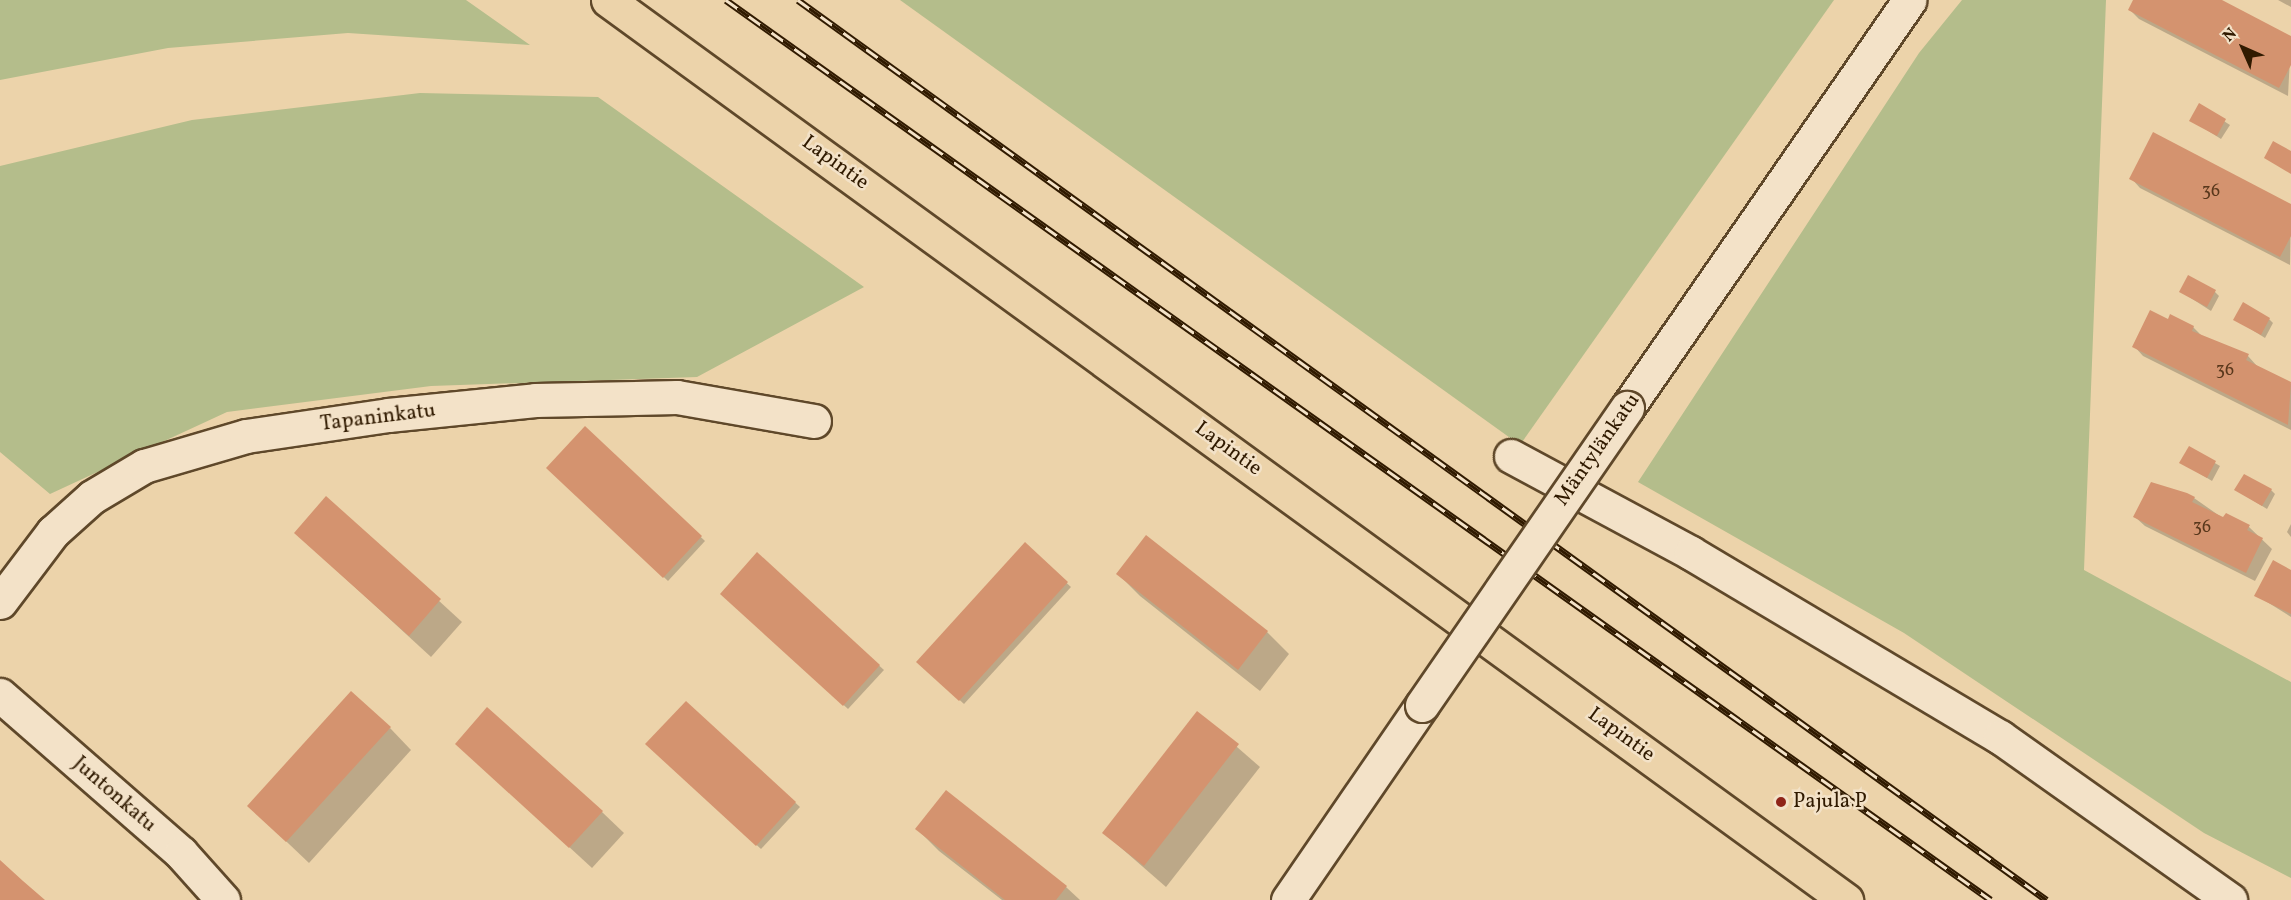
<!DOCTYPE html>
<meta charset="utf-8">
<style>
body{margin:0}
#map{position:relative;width:2291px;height:900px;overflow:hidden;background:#ecd3aa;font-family:Vollkorn,serif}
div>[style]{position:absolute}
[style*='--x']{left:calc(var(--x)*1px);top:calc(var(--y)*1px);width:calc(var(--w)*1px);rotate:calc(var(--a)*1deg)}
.green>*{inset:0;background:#b4bd8b}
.shadow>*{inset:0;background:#0003}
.building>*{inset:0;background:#d4936f}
.roads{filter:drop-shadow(2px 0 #5f482a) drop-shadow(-2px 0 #5f482a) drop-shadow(0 2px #5f482a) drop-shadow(0 -2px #5f482a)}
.minor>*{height:33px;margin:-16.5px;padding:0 16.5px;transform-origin:16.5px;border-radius:16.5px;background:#f3e2c8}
.major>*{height:33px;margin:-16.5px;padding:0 16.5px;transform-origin:16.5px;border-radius:16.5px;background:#ecd3aa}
.rail>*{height:7px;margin-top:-3.5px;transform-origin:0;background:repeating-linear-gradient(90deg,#f3e2c8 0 14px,#301a00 0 28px);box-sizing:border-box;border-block:2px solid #301a00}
.bridges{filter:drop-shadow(2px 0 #5f482a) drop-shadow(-2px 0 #5f482a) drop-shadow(0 2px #5f482a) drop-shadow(0 -2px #5f482a)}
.minor-bridge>*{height:33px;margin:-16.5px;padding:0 16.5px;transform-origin:16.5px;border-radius:16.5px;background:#f3e2c8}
.dots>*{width:16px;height:16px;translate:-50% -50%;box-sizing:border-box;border:3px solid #f3e2c8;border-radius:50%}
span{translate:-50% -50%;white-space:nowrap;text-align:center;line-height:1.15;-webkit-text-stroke:5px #f3e2c8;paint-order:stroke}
.number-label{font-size:18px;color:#59381c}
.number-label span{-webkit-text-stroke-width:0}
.street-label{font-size:21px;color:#301a00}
.poi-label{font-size:21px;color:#301a00}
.left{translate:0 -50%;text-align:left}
.north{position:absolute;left:2213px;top:18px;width:60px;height:60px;-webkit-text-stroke:4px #f3e2c8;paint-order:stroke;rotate:315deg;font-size:16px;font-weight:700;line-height:24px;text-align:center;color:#301a00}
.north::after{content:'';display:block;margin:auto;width:21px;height:27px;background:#301a00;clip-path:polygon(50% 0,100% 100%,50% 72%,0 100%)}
</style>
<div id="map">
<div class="green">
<div style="clip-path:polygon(0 0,466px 0,530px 45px,348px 33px,168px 48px,0 80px)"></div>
<div style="clip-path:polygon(900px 0,1834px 0,1520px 445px)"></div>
<div style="clip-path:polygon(1962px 0,2106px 0,2084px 570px,2291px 682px,2291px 878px,2204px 833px,1904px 633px,1638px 482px,1919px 53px)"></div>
<div style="clip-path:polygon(420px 93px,598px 97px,864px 287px,697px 377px,431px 386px,227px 412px,50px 494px,0 452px,0 166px,192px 120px)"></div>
</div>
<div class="shadow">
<div style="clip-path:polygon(2135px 0,2219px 0,2291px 38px,2288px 96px,2139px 19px,2130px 10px)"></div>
<div style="clip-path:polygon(2278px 0,2291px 0,2291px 7px)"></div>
<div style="clip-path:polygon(2199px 105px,2230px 125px,2221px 139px,2191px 120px)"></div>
<div style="clip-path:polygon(2131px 178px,2291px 206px,2290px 265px,2140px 188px)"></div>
<div style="clip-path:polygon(2180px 291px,2215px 292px,2219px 296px,2211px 311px)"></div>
<div style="clip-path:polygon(2235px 319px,2269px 319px,2273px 323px,2265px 338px)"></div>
<div style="clip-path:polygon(2169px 321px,2193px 327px,2203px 337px,2248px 356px,2257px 366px,2291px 384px,2291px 430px,2143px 356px,2134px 346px)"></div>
<div style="clip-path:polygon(585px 428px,705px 541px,668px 581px,548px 468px)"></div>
<div style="clip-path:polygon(2189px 448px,2220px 466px,2212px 481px,2181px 462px)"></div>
<div style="clip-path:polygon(2236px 490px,2271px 490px,2275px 494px,2267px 509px)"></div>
<div style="clip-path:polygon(327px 498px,462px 622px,431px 657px,296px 533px)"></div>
<div style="clip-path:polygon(2194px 498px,2224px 519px,2249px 527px,2272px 549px,2255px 581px,2145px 526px,2135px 517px)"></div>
<div style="clip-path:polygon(2291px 524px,2291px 537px,2287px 532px)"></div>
<div style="clip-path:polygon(1025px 545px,1071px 587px,964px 704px,918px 662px)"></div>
<div style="clip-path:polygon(757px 554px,884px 670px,848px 709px,722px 593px)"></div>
<div style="clip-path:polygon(2291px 570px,2291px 617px,2256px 595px)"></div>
<div style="clip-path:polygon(1118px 574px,1267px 632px,1289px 654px,1260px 691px,1140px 596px)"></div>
<div style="clip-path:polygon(686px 703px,800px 807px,761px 849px,647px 744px)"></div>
<div style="clip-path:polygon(1198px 713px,1260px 767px,1166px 887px,1104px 833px)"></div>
<div style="clip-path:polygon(390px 728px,411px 750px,309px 863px,249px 806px)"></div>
<div style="clip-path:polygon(457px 744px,602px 812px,624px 833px,592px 868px)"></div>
<div style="clip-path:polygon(946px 792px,1066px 887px,1080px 900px,1002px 900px,939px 851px,917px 829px)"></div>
</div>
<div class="building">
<div style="clip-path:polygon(2133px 0,2222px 0,2291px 36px,2291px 65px,2279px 88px,2128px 10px)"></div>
<div style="clip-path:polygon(2199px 103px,2226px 119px,2217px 136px,2189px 121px)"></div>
<div style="clip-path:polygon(2153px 132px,2291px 204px,2291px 236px,2280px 257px,2129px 179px)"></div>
<div style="clip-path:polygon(2273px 141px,2291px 151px,2291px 174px,2264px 158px)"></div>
<div style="clip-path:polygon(2188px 275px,2216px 290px,2207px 307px,2179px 292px)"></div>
<div style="clip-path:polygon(2243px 302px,2270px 318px,2261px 335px,2233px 320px)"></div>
<div style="clip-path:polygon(2150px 310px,2168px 319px,2170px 314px,2194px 326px,2192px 331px,2249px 354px,2246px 360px,2291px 382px,2288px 425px,2132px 347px)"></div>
<div style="clip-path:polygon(585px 426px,702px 536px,663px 578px,546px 468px)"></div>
<div style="clip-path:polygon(2189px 446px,2216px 461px,2207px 478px,2179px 463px)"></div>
<div style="clip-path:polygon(2244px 474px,2272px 489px,2262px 506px,2234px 490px)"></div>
<div style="clip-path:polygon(2151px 482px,2187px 493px,2195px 497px,2192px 502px,2223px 517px,2226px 513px,2250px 525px,2247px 530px,2263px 538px,2246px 573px,2133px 517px)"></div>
<div style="clip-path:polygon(326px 496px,441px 599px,409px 636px,294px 533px)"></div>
<div style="clip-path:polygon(1146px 535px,1268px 631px,1238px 670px,1116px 574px)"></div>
<div style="clip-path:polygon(1025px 542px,1068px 582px,959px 701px,916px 662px)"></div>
<div style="clip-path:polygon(757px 552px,880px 665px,843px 706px,720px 594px)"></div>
<div style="clip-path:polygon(2273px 560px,2291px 570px,2291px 614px,2254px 596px)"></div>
<div style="clip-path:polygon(351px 691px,391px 727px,286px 842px,247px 806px)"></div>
<div style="clip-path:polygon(686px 701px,796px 802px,756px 846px,645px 744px)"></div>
<div style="clip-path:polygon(487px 707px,603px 811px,569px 848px,455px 744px)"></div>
<div style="clip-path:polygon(1197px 711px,1239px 744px,1144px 866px,1102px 833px)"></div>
<div style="clip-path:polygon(946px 790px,1067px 886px,1056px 900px,1005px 900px,915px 829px)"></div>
<div style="clip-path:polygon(0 860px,23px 881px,45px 900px,0 900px)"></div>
</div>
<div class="roads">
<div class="minor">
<div style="--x:1627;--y:408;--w:496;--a:-55.3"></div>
<div style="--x:1511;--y:456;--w:204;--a:28.3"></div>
<div style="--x:1691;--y:553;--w:360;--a:30.8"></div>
<div style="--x:2000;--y:737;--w:282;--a:35.3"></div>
<div style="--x:0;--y:602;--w:88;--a:-52.9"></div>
<div style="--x:53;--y:532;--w:52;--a:-41.9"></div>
<div style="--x:92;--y:497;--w:61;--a:-30.8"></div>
<div style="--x:144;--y:466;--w:106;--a:-16.4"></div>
<div style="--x:246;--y:436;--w:144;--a:-8.4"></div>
<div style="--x:388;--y:415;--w:148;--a:-5.8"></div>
<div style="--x:535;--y:400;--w:142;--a:-1.2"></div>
<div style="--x:677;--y:397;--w:139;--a:9.9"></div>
<div style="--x:0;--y:695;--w:240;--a:41.1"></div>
<div style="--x:181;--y:853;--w:63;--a:48.2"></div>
<div style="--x:1288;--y:900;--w:237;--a:-55.5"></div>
</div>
<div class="major">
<div style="--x:608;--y:0;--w:1531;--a:36.02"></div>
</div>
</div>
<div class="rail">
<div style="--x:726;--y:0;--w:1552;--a:35.43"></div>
<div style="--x:798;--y:0;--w:1539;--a:35.78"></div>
</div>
<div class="bridges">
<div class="minor-bridge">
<div style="--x:1422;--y:705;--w:361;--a:-55.4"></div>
</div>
</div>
<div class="dots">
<div style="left:1781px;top:802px;background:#8f2418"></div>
</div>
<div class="number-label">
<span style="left:2211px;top:192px">36</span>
<span style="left:2225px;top:371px">36</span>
<span style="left:2202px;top:528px">36</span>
</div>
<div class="street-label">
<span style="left:835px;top:163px;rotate:36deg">Lapintie</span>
<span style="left:378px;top:418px;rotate:-7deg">Tapaninkatu</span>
<span style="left:1228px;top:449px;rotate:36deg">Lapintie</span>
<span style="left:1598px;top:450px;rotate:-55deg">Mäntylänkatu</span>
<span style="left:1621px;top:735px;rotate:36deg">Lapintie</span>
<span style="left:114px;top:795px;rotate:41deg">Juntonkatu</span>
</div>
<div class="poi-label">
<span class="left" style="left:1793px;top:802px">Pajula P</span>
</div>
<div class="north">N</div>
</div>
